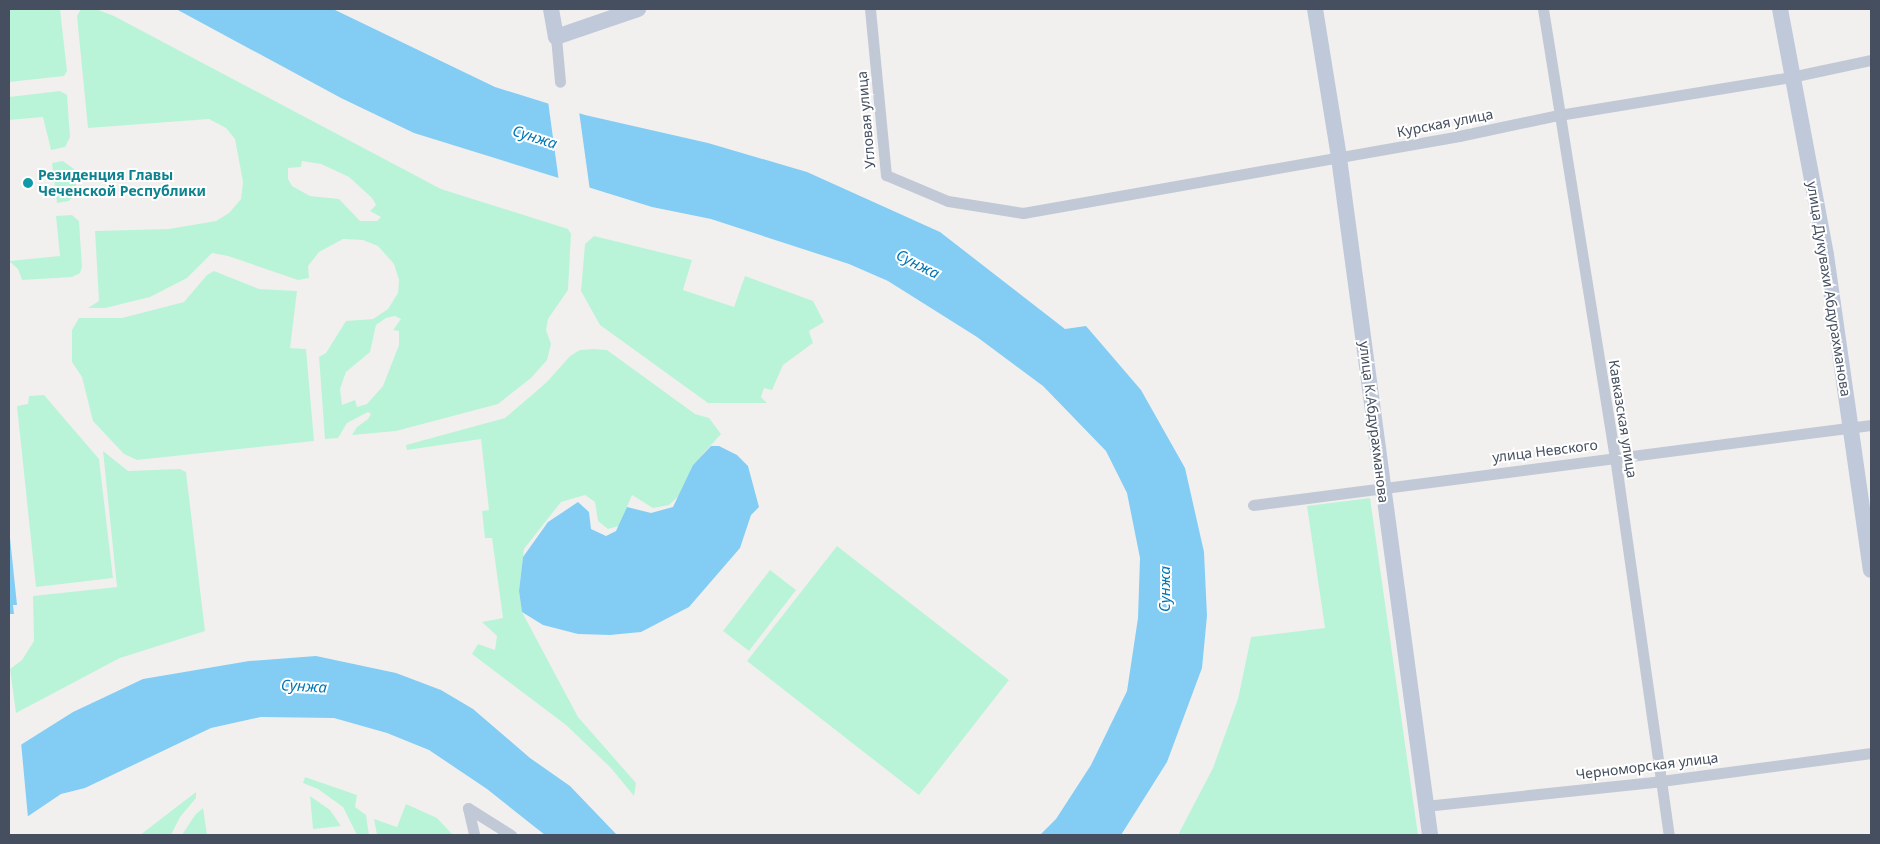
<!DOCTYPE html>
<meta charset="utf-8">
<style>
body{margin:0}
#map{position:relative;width:1880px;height:844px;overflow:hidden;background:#f2f0ef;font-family:"Noto Sans",sans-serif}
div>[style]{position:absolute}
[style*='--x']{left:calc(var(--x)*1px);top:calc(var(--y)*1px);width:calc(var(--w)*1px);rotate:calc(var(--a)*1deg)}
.green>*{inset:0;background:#baf4d8}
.water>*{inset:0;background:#83cdf5}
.pier>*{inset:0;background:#f2f0ef}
.street>*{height:11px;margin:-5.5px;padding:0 5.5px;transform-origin:5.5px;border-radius:5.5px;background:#c2c9d6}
.secondary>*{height:16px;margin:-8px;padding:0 8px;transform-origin:8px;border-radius:8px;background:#c0c9da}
.dots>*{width:14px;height:14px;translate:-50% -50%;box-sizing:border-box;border:2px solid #fff;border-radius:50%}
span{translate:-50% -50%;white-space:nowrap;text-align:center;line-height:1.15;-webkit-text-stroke:4px #fff;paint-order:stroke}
.street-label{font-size:14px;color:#454f5f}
.culture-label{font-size:14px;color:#0d838f;font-weight:700}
.left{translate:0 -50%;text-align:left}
.water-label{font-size:15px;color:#0077b7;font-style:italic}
.frame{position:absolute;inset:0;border:10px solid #454f5f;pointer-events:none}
</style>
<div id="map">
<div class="green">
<div style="clip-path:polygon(9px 9px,60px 9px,67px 71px,64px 76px,9px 82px)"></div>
<div style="clip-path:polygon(evenodd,81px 9px,96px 9px,114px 16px,441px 189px,568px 229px,571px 234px,568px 290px,548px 319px,546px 330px,551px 344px,547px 360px,531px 378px,498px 404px,396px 431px,352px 435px,357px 427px,368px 419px,371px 414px,368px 412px,347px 423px,338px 438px,325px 439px,319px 357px,326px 353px,346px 321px,373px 319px,388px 309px,398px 293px,399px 280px,394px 264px,378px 246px,363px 240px,343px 239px,319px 252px,308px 266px,309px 278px,298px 280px,228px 256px,212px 253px,187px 278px,150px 297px,105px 308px,88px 308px,99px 301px,95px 231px,169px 229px,216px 221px,229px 213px,241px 199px,243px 182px,235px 139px,226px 128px,209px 119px,88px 128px,77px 16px,81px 9px,302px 161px,321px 164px,349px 177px,372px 198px,376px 205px,370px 211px,381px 217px,377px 221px,360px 221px,339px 199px,310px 196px,292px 186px,288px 179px,288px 168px,301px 167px,302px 161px,81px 9px,395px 316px,401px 319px,393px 330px,399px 331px,399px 345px,383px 386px,367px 404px,357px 407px,355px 400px,342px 405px,340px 389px,346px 372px,370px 352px,376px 325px,386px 318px,395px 316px)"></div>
<div style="clip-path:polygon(60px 91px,67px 95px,70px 137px,65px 147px,51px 150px,43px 117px,9px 120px,9px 97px)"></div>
<div style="clip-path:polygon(63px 161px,74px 169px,77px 192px,69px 201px,57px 203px,52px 163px)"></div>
<div style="clip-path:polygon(72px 215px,79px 221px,82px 267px,80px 273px,72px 277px,22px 280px,18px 269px,9px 261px,60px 256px,56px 216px)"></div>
<div style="clip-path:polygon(594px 236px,692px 260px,683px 290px,734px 307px,745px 276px,813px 301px,824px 322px,809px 331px,813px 343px,783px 365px,772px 390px,764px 388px,761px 397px,767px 403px,708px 403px,600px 325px,581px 291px,585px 244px)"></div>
<div style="clip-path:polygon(214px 271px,259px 289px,297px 291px,290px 348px,306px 349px,314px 441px,137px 460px,124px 454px,93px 421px,82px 377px,72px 362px,72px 330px,79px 318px,122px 318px,184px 302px,207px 275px)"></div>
<div style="clip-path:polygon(593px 349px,607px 350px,695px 414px,709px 418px,721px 434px,693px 465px,681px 494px,669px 505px,653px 508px,632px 495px,619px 526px,608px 529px,598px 521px,595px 502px,585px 495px,561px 502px,524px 549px,519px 591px,522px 612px,578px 717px,636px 783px,634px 796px,610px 767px,566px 725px,472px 654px,478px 644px,495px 650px,497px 636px,482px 622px,503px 618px,492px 538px,485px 538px,482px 511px,489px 510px,481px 439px,407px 450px,406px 445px,505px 418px,547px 382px,570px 356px,580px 350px)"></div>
<div style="clip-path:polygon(44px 395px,99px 459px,113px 578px,36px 587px,17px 406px,28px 404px,29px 396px)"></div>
<div style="clip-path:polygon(103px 451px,128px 471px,180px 469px,186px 472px,205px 631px,120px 658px,16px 713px,10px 669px,22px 660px,34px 641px,33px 596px,117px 587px)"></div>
<div style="clip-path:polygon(1370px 498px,1418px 835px,1178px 835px,1213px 768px,1238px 699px,1251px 637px,1325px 628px,1307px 506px)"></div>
<div style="clip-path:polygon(837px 546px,1009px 680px,919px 795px,747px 661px)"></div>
<div style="clip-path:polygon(770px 570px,796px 590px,749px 651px,723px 631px)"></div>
<div style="clip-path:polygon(305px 777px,357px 795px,355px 807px,366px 815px,369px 835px,357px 835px,343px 807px,318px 789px,303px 783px)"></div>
<div style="clip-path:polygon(196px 792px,196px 798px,180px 817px,171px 835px,140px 835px)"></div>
<div style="clip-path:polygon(310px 796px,330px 810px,341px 826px,313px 829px)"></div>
<div style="clip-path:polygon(406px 804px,437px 818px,453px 835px,377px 835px,374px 819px,397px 827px)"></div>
<div style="clip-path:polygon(203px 808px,207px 835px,182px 835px,195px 815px)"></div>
</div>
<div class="water">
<div style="clip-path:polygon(176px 9px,333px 9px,495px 87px,585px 115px,708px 143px,807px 172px,940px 232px,1065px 329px,1086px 326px,1141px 390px,1185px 468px,1204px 552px,1207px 616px,1202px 668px,1167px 762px,1121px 835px,1040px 835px,1056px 819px,1091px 765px,1127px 691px,1138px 618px,1140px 558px,1127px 493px,1106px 451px,1043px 386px,977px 337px,888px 281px,849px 264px,711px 219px,652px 207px,414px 133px,341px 98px)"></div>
<div style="clip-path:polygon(711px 446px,719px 446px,737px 455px,748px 466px,759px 507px,751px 515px,740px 548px,689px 607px,641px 632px,610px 635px,578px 634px,543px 625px,522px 612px,519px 591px,523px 557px,548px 522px,578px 502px,589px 512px,591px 529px,606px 536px,616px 531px,627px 507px,651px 513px,673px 507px,693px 465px)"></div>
<div style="clip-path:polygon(9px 528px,17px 605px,13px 605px,14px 614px,9px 614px)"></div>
<div style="clip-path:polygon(316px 656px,396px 673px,441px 690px,473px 709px,530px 758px,570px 786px,617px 835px,545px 835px,487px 789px,429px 750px,387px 733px,334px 718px,261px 717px,211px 728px,85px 788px,61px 794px,9px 829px,11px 751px,73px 712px,143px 679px,249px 661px)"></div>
</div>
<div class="pier">
<div style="clip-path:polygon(548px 101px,579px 111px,590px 191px,559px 182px)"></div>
<div style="clip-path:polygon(21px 742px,28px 818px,9px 832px,9px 749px)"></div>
</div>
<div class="street">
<div style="--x:870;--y:9;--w:167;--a:84.5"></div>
<div style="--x:886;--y:175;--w:67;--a:22.8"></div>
<div style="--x:948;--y:201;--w:76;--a:9.1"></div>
<div style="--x:1023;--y:213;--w:443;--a:-10"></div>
<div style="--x:1459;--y:136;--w:102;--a:-11.9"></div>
<div style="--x:1559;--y:115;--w:235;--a:-9.3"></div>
<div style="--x:1791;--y:77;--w:82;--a:-12"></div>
<div style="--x:1543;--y:9;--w:454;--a:80.9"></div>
<div style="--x:1615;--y:457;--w:382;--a:81.9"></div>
<div style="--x:556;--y:37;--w:45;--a:84.9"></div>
<div style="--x:1253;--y:505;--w:623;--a:-7.38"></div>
<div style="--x:1425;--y:806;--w:237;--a:-6"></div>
<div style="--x:1661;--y:781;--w:212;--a:-7.6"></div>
<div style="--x:468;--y:808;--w:51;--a:32.1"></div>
<div style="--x:468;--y:808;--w:28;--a:77"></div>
</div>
<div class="secondary">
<div style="--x:551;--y:9;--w:28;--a:80"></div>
<div style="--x:556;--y:37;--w:87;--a:-18.9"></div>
<div style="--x:1315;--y:9;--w:151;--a:80.8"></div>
<div style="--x:1339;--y:158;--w:683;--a:82.34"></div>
<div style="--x:1780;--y:9;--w:250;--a:79.4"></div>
<div style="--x:1826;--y:255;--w:318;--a:81.9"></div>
</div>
<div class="dots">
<div style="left:28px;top:183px;background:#0f9aa8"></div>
</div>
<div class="street-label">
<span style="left:866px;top:120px;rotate:-95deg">Угловая улица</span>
<span style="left:1445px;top:123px;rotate:-11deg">Курская улица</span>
<span style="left:1829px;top:289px;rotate:81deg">улица Дукувахи Абдурахманова</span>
<span style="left:1623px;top:419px;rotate:81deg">Кавказская улица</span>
<span style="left:1374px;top:422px;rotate:83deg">улица К.Абдурахманова</span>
<span style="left:1545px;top:451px;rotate:-7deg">улица Невского</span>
<span style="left:1647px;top:766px;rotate:-7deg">Черноморская улица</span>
</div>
<div class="culture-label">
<span class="left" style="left:38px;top:183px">Резиденция Главы<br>Чеченской Республики</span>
</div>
<div class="water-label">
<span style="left:535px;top:137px;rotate:18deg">Сунжа</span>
<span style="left:918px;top:264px;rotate:27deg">Сунжа</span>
<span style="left:1165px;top:589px;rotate:-90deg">Сунжа</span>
<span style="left:304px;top:686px;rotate:3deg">Сунжа</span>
</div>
<div class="frame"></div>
</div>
